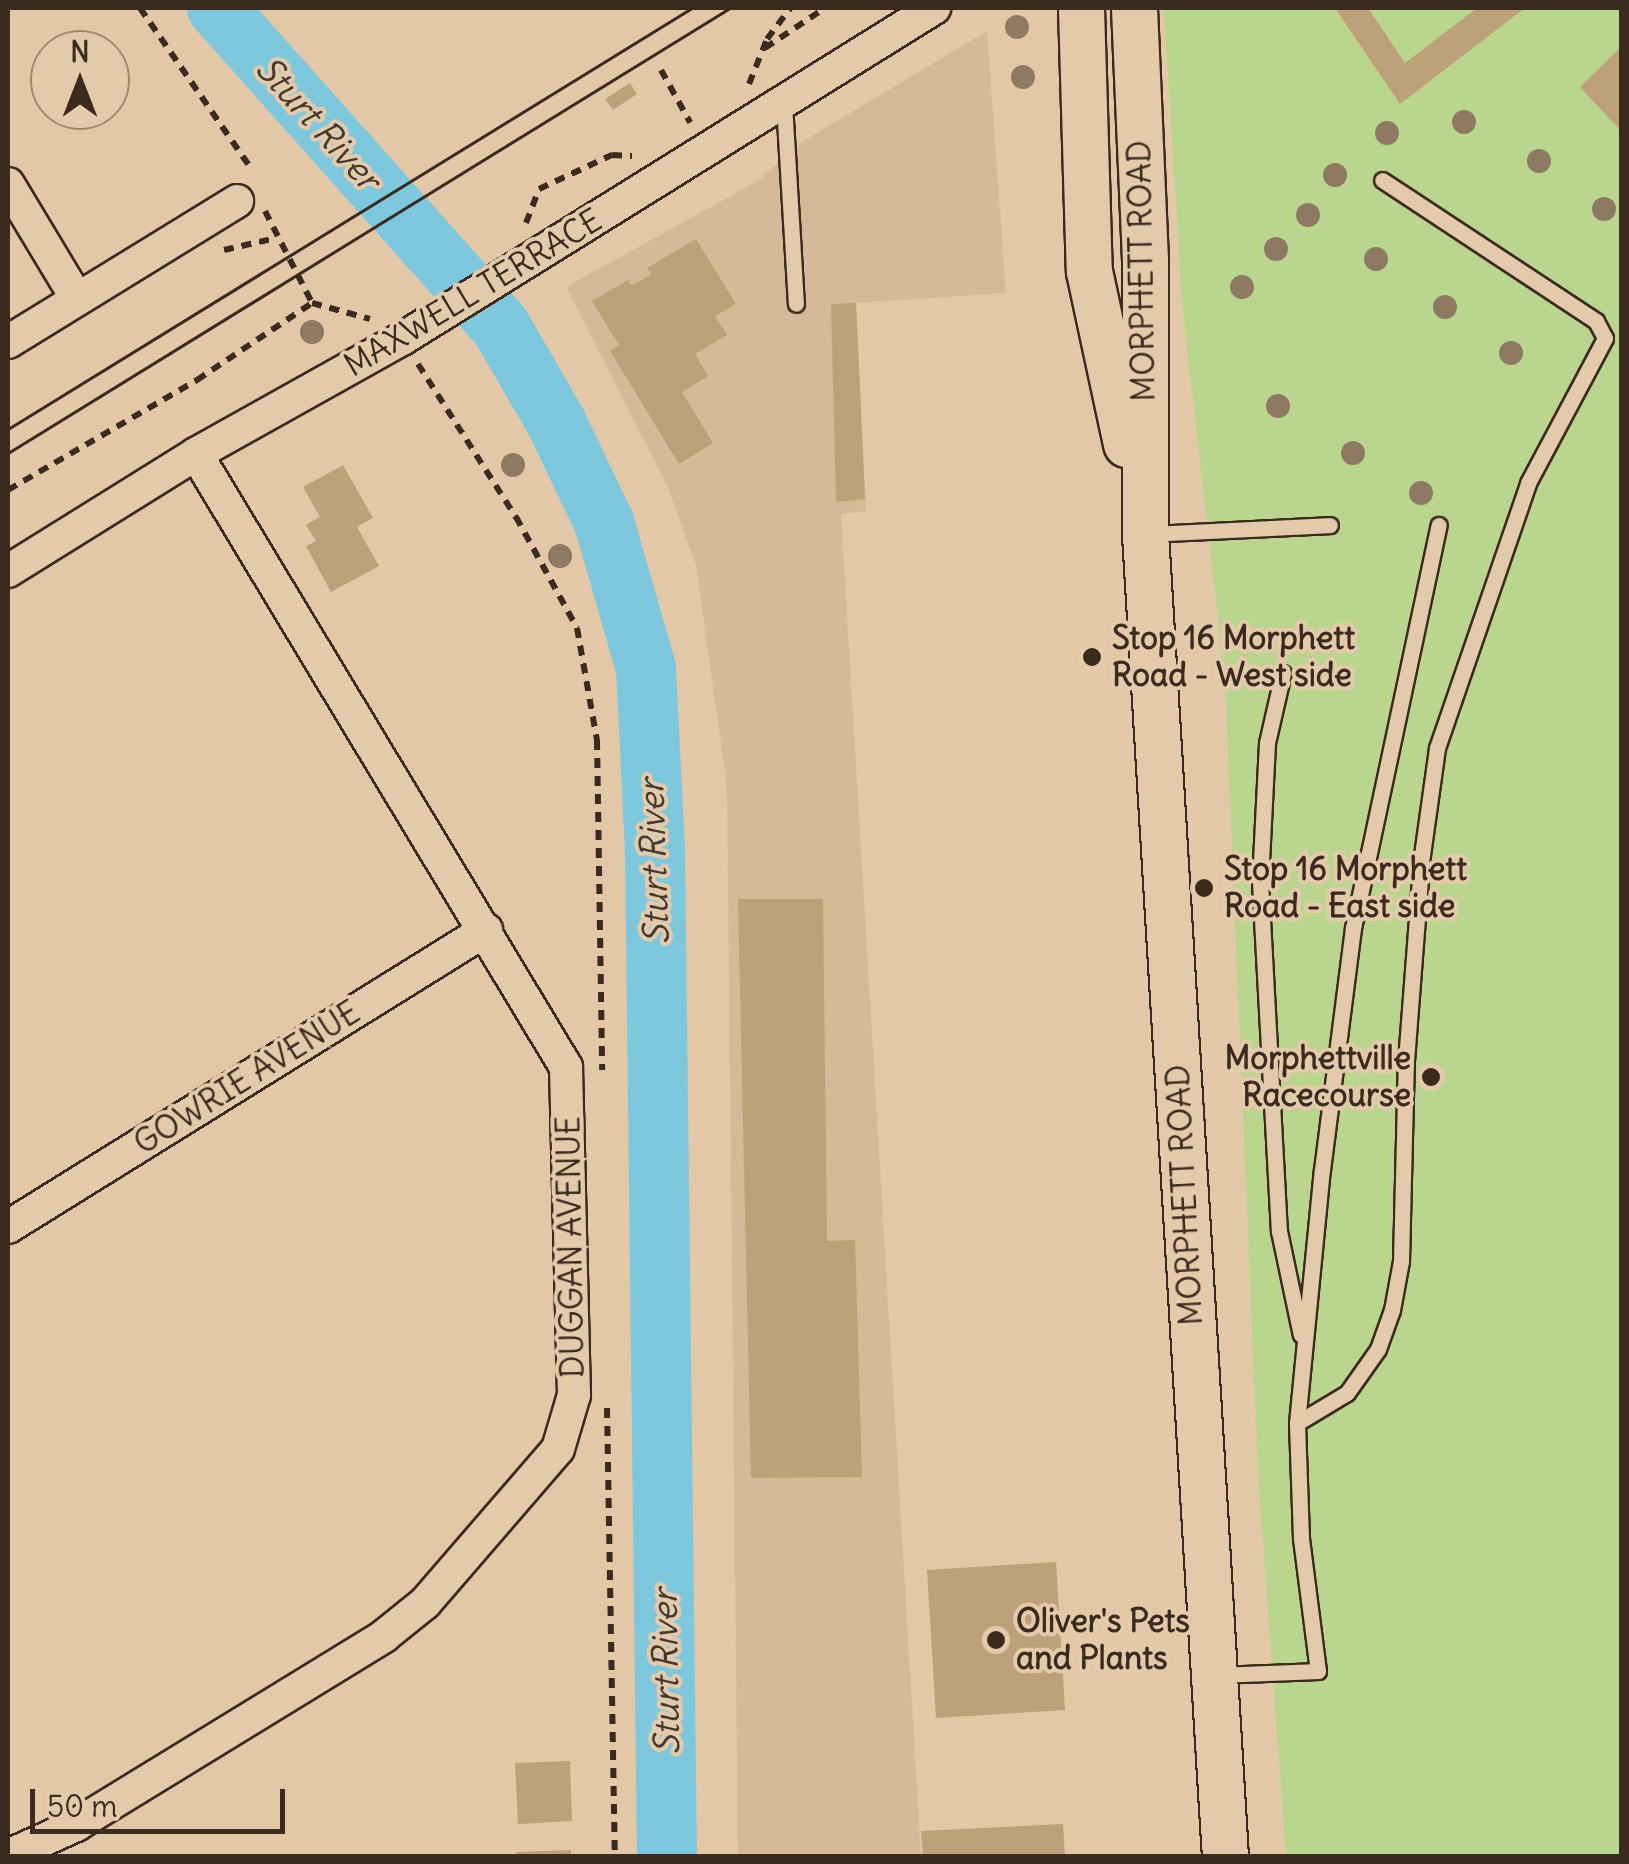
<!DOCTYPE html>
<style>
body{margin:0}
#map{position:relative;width:1629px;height:1864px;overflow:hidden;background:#e3c8a7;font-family:Delius,sans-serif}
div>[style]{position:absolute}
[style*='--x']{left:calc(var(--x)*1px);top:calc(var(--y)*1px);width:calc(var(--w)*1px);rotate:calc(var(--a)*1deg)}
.built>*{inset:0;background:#d5b998}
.green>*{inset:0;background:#bad58d}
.river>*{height:60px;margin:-30px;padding:0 30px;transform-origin:30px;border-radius:30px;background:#7ec8de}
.building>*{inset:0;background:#bda17b}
.path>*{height:6px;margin-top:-3px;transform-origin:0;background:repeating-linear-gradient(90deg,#3b2a1e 0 10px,transparent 0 18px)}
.roads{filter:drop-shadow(2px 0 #3b2a1e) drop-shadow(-2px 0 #3b2a1e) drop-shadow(0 2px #3b2a1e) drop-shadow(0 -2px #3b2a1e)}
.service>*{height:15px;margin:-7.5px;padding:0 7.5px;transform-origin:7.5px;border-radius:7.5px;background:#e3caab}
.minor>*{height:32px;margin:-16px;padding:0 16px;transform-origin:16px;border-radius:16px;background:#e3caab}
.secondary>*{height:45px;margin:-22.5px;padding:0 22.5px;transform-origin:22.5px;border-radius:22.5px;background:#e3caab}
.tram>*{height:2.5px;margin:-1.25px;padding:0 1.25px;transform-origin:1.25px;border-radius:1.25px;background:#3b2a1e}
.trees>*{width:24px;height:24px;margin:-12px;border-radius:50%;background:#8e7a62}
.dots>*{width:28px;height:28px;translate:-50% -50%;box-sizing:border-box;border:5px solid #e3caab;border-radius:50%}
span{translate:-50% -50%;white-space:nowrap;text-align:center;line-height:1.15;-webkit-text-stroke:8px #e3caab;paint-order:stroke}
.street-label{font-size:32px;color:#3b2a1e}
.poi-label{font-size:32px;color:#3b2a1e;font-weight:700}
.left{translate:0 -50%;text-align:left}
.right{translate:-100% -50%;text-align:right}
.water-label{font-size:35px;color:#423a31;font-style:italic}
.frame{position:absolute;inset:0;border:10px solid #3b2a1e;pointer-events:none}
.north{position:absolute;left:30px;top:30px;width:100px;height:100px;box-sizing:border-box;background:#e3caab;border:2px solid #a08a73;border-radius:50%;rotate:0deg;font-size:28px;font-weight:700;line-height:40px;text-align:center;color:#3b2a1e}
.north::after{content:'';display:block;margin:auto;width:35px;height:45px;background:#3b2a1e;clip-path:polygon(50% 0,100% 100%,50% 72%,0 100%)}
.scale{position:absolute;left:30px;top:1789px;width:255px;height:45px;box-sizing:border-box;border:5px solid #3b2a1e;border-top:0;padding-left:12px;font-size:30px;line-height:35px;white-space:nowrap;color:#3b2a1e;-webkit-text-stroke:8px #e3caab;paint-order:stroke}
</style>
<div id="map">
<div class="built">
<div style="clip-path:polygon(987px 31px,1006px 293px,856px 303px,866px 511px,841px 514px,921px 1856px,738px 1856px,727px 787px,696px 565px,667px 485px,566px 287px,756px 182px,805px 140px)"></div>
</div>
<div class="green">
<div style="clip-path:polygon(1164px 8px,1621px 8px,1621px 1856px,1286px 1856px,1258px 1474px,1225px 681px,1182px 304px)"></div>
</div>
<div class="river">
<div style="--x:217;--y:8;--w:427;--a:48.3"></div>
<div style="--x:501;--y:327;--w:110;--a:59.9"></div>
<div style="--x:556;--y:422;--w:111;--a:64.4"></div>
<div style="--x:604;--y:522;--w:152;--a:74"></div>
<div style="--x:646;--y:668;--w:181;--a:87.2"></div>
<div style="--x:655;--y:849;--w:1007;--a:89.32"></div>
</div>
<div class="building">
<div style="clip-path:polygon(1335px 8px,1368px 8px,1405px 63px,1477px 8px,1525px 8px,1400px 104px)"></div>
<div style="clip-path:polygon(1622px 46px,1622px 132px,1580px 87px)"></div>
<div style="clip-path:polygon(630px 83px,637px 94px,613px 110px,605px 99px)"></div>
<div style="clip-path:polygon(696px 239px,736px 304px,715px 316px,727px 335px,695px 354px,708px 376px,682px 392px,713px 443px,679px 464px,610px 351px,619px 345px,592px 301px,628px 280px,632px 285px,642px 280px,651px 274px,647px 268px)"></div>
<div style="clip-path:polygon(856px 303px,865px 499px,836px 502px,831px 304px)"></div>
<div style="clip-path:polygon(343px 465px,373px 518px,357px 527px,379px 566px,331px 592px,306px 546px,316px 541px,306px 525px,320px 517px,303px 487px)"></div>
<div style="clip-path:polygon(738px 899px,823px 899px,827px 1241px,855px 1240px,862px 1477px,751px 1478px)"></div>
<div style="clip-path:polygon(1056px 1562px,1065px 1710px,936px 1718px,927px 1570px)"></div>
<div style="clip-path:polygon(570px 1761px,572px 1821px,518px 1824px,515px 1763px)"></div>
<div style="clip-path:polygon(1063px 1824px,1065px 1856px,923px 1856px,921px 1831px)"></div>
<div style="clip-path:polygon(571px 1850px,571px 1856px,517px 1856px,516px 1852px)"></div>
</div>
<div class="path">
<div style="--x:140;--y:8;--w:198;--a:55.3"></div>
<div style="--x:765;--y:48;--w:72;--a:-33.7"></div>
<div style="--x:661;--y:70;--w:60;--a:60.9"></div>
<div style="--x:749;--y:84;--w:48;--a:-68.2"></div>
<div style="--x:767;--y:39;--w:39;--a:-53"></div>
<div style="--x:265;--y:211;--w:103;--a:62.9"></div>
<div style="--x:526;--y:223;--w:36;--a:-69"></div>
<div style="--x:539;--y:189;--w:81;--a:-25"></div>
<div style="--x:612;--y:155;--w:20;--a:3"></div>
<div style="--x:224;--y:250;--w:53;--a:-13"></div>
<div style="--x:418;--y:364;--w:182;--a:57.4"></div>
<div style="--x:516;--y:517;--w:127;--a:61.2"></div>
<div style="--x:577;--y:628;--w:114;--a:79.9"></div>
<div style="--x:597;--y:740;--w:330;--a:89.1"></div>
<div style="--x:8;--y:490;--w:219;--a:-30.2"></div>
<div style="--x:197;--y:380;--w:138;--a:-33.8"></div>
<div style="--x:312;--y:303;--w:60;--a:15.4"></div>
<div style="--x:607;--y:1408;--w:448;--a:89"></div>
</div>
<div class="roads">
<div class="service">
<div style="--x:784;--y:103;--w:201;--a:86.6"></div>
<div style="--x:1149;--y:534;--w:181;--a:-2.8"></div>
<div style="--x:1283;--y:673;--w:72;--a:102.9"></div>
<div style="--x:1267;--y:743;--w:139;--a:92.9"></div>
<div style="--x:1260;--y:882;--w:350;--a:86.9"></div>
<div style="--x:1279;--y:1231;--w:106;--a:78.1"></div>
<div style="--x:1297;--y:1423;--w:58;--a:-31"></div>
<div style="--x:1347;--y:1393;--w:54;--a:-54.8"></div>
<div style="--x:1378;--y:1349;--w:41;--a:-70.3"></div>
<div style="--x:1392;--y:1310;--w:50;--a:-79.6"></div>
<div style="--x:1401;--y:1261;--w:200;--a:-88.6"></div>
<div style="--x:1406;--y:1061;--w:207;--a:-85.6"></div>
<div style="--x:1422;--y:855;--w:108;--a:-82"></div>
<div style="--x:1437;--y:748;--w:280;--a:-71"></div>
<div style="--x:1528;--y:483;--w:164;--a:-62"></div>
<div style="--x:1605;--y:338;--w:19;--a:-118"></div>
<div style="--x:1596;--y:321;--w:256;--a:-146.6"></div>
<div style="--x:1218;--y:1675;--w:100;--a:-2.3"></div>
<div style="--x:1318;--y:1671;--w:134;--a:-97.3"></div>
<div style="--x:1301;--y:1538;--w:115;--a:-92"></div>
<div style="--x:1297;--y:1423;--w:254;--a:-84.4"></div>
<div style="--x:1322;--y:1170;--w:244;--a:-82.7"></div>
<div style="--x:1353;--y:928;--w:412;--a:-78"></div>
</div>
<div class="minor">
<div style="--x:8;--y:184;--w:134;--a:59"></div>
<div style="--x:8;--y:342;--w:269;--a:-31.6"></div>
<div style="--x:8;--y:571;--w:221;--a:-31.9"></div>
<div style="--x:196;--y:454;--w:236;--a:-29.2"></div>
<div style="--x:402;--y:339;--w:627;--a:-31.89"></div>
<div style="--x:8;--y:1227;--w:563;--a:-31.85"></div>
<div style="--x:8;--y:1856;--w:75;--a:-24.5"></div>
<div style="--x:76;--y:1825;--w:361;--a:-31.5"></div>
<div style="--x:384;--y:1636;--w:53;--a:-38.8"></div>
<div style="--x:425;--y:1603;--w:203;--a:-49.2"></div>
<div style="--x:558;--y:1449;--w:56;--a:-73.5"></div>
<div style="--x:574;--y:1395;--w:328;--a:-91.4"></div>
<div style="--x:566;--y:1067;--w:716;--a:-121.11"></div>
</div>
<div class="secondary">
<div style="--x:1081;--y:8;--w:263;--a:88.3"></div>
<div style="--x:1089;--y:271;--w:177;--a:77.9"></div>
<div style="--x:1134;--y:8;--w:253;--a:87.5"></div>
<div style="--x:1145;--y:261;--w:273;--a:90"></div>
<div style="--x:1145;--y:534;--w:1324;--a:86.54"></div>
</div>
</div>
<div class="tram">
<div style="--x:8;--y:429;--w:803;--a:-31.61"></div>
<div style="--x:8;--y:453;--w:848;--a:-31.65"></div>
</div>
<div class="trees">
<div style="left:1017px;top:27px"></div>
<div style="left:1023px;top:77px"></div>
<div style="left:1464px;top:122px"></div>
<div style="left:1387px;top:133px"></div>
<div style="left:1539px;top:161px"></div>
<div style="left:1335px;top:175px"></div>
<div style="left:1604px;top:209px"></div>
<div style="left:1308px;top:215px"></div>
<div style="left:1276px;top:249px"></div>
<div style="left:1376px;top:259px"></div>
<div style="left:1242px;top:287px"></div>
<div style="left:1445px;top:307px"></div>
<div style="left:312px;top:332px"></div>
<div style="left:1511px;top:353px"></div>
<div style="left:1278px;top:406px"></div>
<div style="left:1353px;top:453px"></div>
<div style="left:513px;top:465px"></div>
<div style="left:1421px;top:493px"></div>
<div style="left:560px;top:556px"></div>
</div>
<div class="dots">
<div style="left:1092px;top:657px;background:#3b2a1e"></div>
<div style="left:1204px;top:888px;background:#3b2a1e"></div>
<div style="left:1431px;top:1077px;background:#3b2a1e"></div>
<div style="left:996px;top:1640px;background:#3b2a1e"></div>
</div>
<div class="street-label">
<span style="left:1142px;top:271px;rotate:-91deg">MORPHETT ROAD</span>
<span style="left:473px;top:293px;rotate:-31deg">MAXWELL TERRACE</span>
<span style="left:247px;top:1078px;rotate:-32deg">GOWRIE AVENUE</span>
<span style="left:1185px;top:1195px;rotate:-93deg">MORPHETT ROAD</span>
<span style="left:571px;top:1247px;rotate:-91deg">DUGGAN AVENUE</span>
</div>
<div class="poi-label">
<span class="left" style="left:1112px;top:657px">Stop 16 Morphett<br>Road - West side</span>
<span class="left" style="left:1224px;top:888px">Stop 16 Morphett<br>Road - East side</span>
<span class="right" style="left:1411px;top:1077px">Morphettville<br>Racecourse</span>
<span class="left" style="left:1016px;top:1640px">Oliver's Pets<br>and Plants</span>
</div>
<div class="water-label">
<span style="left:319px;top:123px;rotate:48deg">Sturt River</span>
<span style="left:653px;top:862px;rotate:-92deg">Sturt River</span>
<span style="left:665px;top:1672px;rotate:-91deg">Sturt River</span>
</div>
<div class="frame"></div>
<div class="north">N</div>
<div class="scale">50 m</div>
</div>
